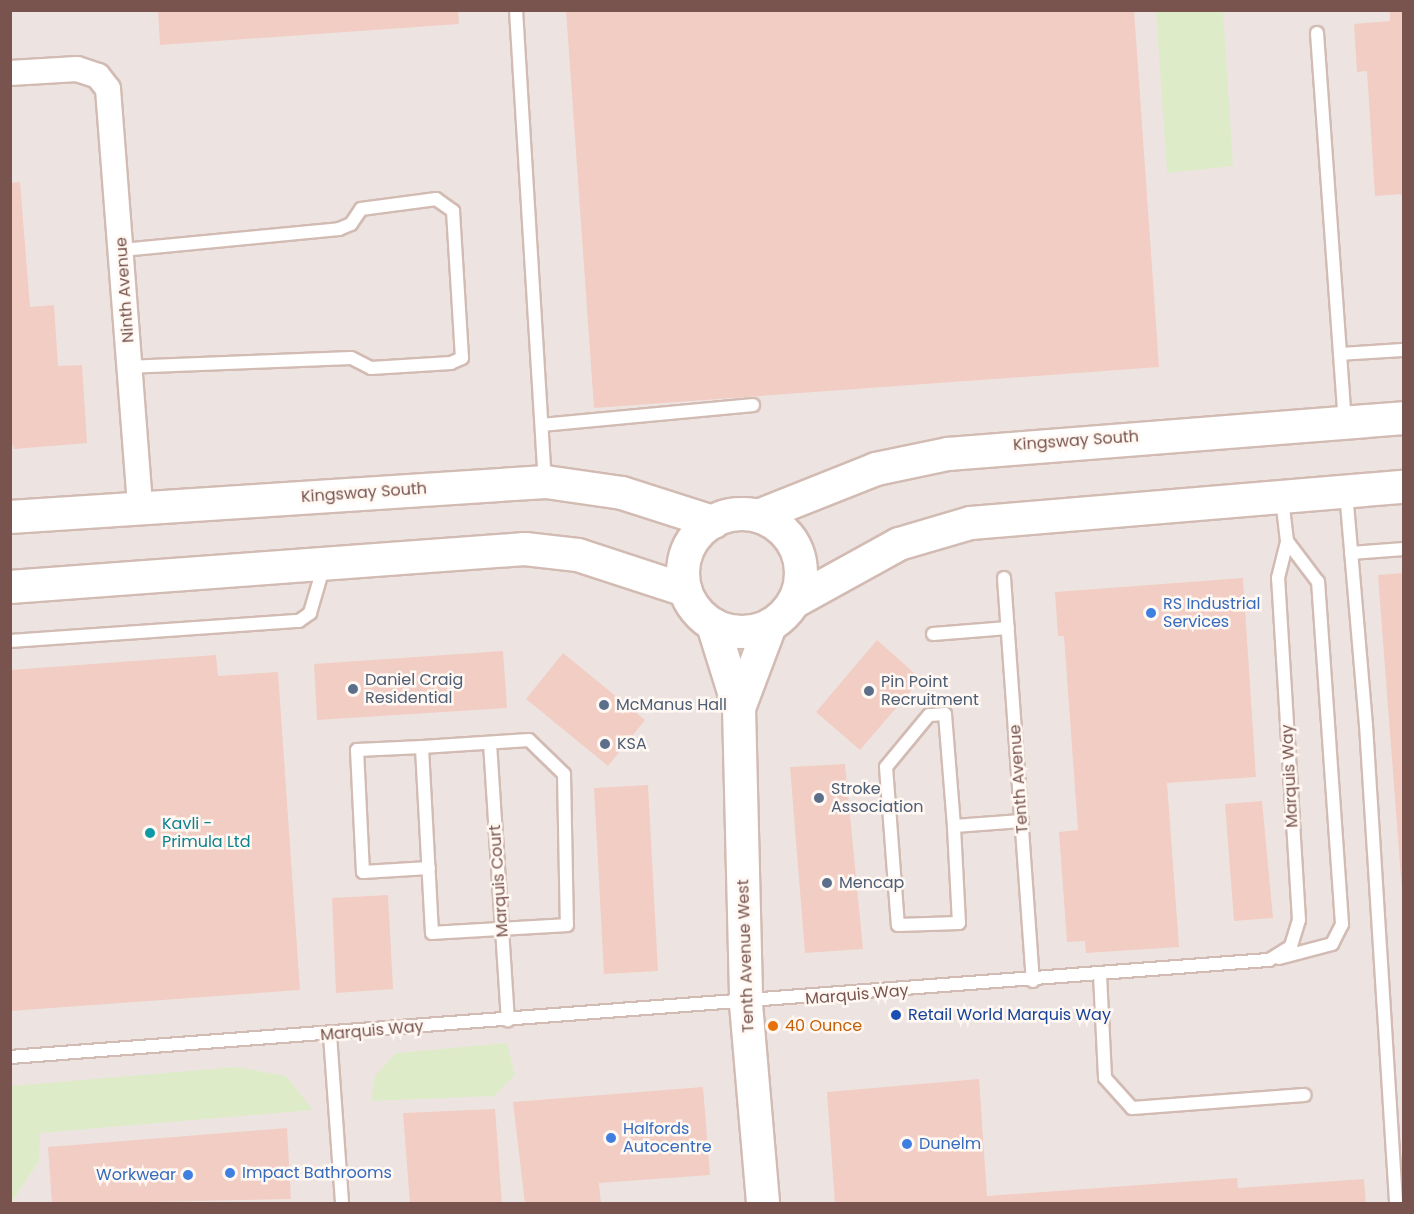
<!DOCTYPE html>
<style>
body{margin:0}
#map{position:relative;width:1414px;height:1214px;overflow:hidden;background:#fdf3ec;font-family:Poppins,sans-serif}
div>[style]{position:absolute}
[style*='--x']{left:calc(var(--x)*1px);top:calc(var(--y)*1px);width:calc(var(--w)*1px);rotate:calc(var(--a)*1deg)}
.industrial>*{inset:0;background:#ede4e1}
.green>*{inset:0;background:#deebc9}
.building>*{inset:0;background:#f2cdc4}
.roads{filter:drop-shadow(2px 0 #d2bbb3) drop-shadow(-2px 0 #d2bbb3) drop-shadow(0 2px #d2bbb3) drop-shadow(0 -2px #d2bbb3)}
.service>*{height:12px;margin:-6px;padding:0 6px;transform-origin:6px;border-radius:6px;background:#fff}
.minor>*{height:24px;margin:-12px;padding:0 12px;transform-origin:12px;border-radius:12px;background:#fff}
.tertiary>*{height:32px;margin:-16px;padding:0 16px;transform-origin:16px;border-radius:16px;background:#fff}
.tertiary>.ring{margin:-16px;padding:0;box-sizing:content-box;background:none;border:32px solid #fff;border-radius:50%}
.dots>*{width:16px;height:16px;translate:-50% -50%;box-sizing:border-box;border:3px solid #fff8f3;border-radius:50%}
span{translate:-50% -50%;white-space:nowrap;text-align:center;line-height:1.15;-webkit-text-stroke:5px #fff8f3;paint-order:stroke}
.street-label{font-size:16px;color:#79544e}
.shop-label{font-size:16px;color:#366cbe}
.left{translate:0 -50%;text-align:left}
.right{translate:-100% -50%;text-align:right}
.service-label{font-size:16px;color:#4e5e75}
.culture-label{font-size:16px;color:#0d838f}
.transit-label{font-size:16px;color:#164399}
.food-label{font-size:16px;color:#c56008}
.frame{position:absolute;inset:0;border:12px solid #79544e;pointer-events:none}
</style>
<div id="map">
<div class="industrial">
<div style="clip-path:polygon(11px 11px,1403px 11px,1403px 1203px,11px 1203px)"></div>
</div>
<div class="green">
<div style="clip-path:polygon(1156px 11px,1223px 11px,1233px 166px,1167px 173px)"></div>
<div style="clip-path:polygon(507px 1043px,515px 1075px,494px 1096px,371px 1101px,375px 1076px,396px 1053px)"></div>
<div style="clip-path:polygon(236px 1067px,286px 1076px,313px 1110px,40px 1133px,39px 1161px,11px 1203px,11px 1086px)"></div>
</div>
<div class="building">
<div style="clip-path:polygon(158px 10px,458px 10px,459px 24px,160px 45px)"></div>
<div style="clip-path:polygon(566px 10px,1134px 10px,1159px 367px,594px 408px)"></div>
<div style="clip-path:polygon(1390px 10px,1404px 10px,1404px 202px,1401px 194px,1375px 196px,1367px 71px,1357px 72px,1354px 24px,1390px 21px)"></div>
<div style="clip-path:polygon(20px 182px,30px 307px,54px 305px,58px 366px,82px 365px,87px 443px,14px 449px,10px 438px,10px 183px)"></div>
<div style="clip-path:polygon(1404px 573px,1404px 891px,1402px 891px,1378px 575px)"></div>
<div style="clip-path:polygon(1243px 578px,1256px 777px,1167px 783px,1179px 947px,1086px 953px,1085px 941px,1067px 942px,1059px 832px,1078px 830px,1064px 636px,1058px 636px,1055px 592px)"></div>
<div style="clip-path:polygon(877px 640px,921px 679px,860px 750px,816px 712px)"></div>
<div style="clip-path:polygon(503px 651px,507px 708px,317px 720px,314px 664px)"></div>
<div style="clip-path:polygon(563px 653px,645px 720px,608px 766px,526px 699px)"></div>
<div style="clip-path:polygon(216px 655px,218px 676px,278px 672px,300px 990px,10px 1011px,10px 670px)"></div>
<div style="clip-path:polygon(845px 764px,863px 949px,805px 953px,790px 767px)"></div>
<div style="clip-path:polygon(648px 785px,658px 971px,604px 974px,594px 788px)"></div>
<div style="clip-path:polygon(1262px 801px,1273px 918px,1234px 921px,1225px 804px)"></div>
<div style="clip-path:polygon(388px 895px,393px 989px,336px 993px,332px 898px)"></div>
<div style="clip-path:polygon(979px 1079px,987px 1196px,1237px 1178px,1238px 1188px,1364px 1179px,1366px 1204px,835px 1204px,827px 1092px)"></div>
<div style="clip-path:polygon(703px 1087px,710px 1175px,599px 1183px,601px 1204px,525px 1204px,513px 1102px)"></div>
<div style="clip-path:polygon(495px 1109px,502px 1204px,410px 1204px,403px 1113px)"></div>
<div style="clip-path:polygon(287px 1128px,291px 1199px,52px 1204px,48px 1147px)"></div>
</div>
<div class="roads">
<div class="service">
<div style="--x:516;--y:10;--w:472;--a:86.5"></div>
<div style="--x:1317;--y:33;--w:389;--a:85.9"></div>
<div style="--x:122;--y:250;--w:218;--a:-5.5"></div>
<div style="--x:339;--y:229;--w:13;--a:-23"></div>
<div style="--x:351;--y:224;--w:18;--a:-56"></div>
<div style="--x:361;--y:209;--w:76;--a:-7.6"></div>
<div style="--x:436;--y:199;--w:21;--a:35"></div>
<div style="--x:453;--y:211;--w:147;--a:86.5"></div>
<div style="--x:462;--y:358;--w:12;--a:156"></div>
<div style="--x:451;--y:363;--w:80;--a:176.4"></div>
<div style="--x:371;--y:368;--w:22;--a:-153"></div>
<div style="--x:351;--y:358;--w:220;--a:177.7"></div>
<div style="--x:1340;--y:354;--w:64;--a:-3.6"></div>
<div style="--x:542;--y:425;--w:212;--a:-5.4"></div>
<div style="--x:1346;--y:492;--w:234;--a:85.1"></div>
<div style="--x:1366;--y:725;--w:480;--a:86.4"></div>
<div style="--x:1351;--y:553;--w:53;--a:-4.3"></div>
<div style="--x:1004;--y:578;--w:404;--a:85.9"></div>
<div style="--x:933;--y:634;--w:75;--a:-4.6"></div>
<div style="--x:10;--y:641;--w:290;--a:-4"></div>
<div style="--x:299;--y:621;--w:14;--a:-36"></div>
<div style="--x:310;--y:613;--w:50;--a:-73.7"></div>
<div style="--x:529;--y:740;--w:49;--a:44.2"></div>
<div style="--x:564;--y:774;--w:151;--a:88.9"></div>
<div style="--x:567;--y:925;--w:135;--a:176.6"></div>
<div style="--x:432;--y:933;--w:186;--a:-93.1"></div>
<div style="--x:422;--y:747;--w:107;--a:-3.7"></div>
<div style="--x:490;--y:743;--w:278;--a:86.3"></div>
<div style="--x:422;--y:747;--w:65;--a:177.4"></div>
<div style="--x:357;--y:750;--w:122;--a:87.2"></div>
<div style="--x:363;--y:872;--w:66;--a:-3.5"></div>
<div style="--x:954;--y:826;--w:112;--a:-94.6"></div>
<div style="--x:945;--y:714;--w:16;--a:176"></div>
<div style="--x:929;--y:715;--w:67;--a:129.6"></div>
<div style="--x:886;--y:767;--w:158;--a:85.7"></div>
<div style="--x:898;--y:925;--w:61;--a:-1.9"></div>
<div style="--x:959;--y:923;--w:97;--a:-93"></div>
<div style="--x:954;--y:826;--w:68;--a:-4.2"></div>
<div style="--x:1279;--y:958;--w:55;--a:-14.8"></div>
<div style="--x:1332;--y:944;--w:22;--a:-63"></div>
<div style="--x:1342;--y:924;--w:343;--a:-94"></div>
<div style="--x:1318;--y:582;--w:51;--a:-127.1"></div>
<div style="--x:1287;--y:541;--w:42;--a:-96.8"></div>
<div style="--x:1100;--y:975;--w:103;--a:87.2"></div>
<div style="--x:1105;--y:1078;--w:40;--a:48"></div>
<div style="--x:1132;--y:1108;--w:173;--a:-4.3"></div>
<div style="--x:330;--y:1035;--w:169;--a:85.9"></div>
<div style="--x:10;--y:1057;--w:1263;--a:-4.41"></div>
<div style="--x:1269;--y:960;--w:26;--a:-32"></div>
<div style="--x:1291;--y:946;--w:27;--a:-73"></div>
<div style="--x:1299;--y:920;--w:343;--a:-93.5"></div>
<div style="--x:1278;--y:578;--w:38;--a:-76"></div>
</div>
<div class="minor">
<div style="--x:10;--y:73;--w:67;--a:-3.4"></div>
<div style="--x:77;--y:69;--w:22;--a:18"></div>
<div style="--x:98;--y:76;--w:16;--a:52"></div>
<div style="--x:108;--y:89;--w:419;--a:85.6"></div>
</div>
<div class="tertiary">
<div class="ring" style="left:683px;top:514px;width:86px;height:86px"></div>
<div style="--x:758;--y:516;--w:127;--a:-21.7"></div>
<div style="--x:876;--y:469;--w:74;--a:-11.8"></div>
<div style="--x:948;--y:454;--w:457;--a:-4.5"></div>
<div style="--x:10;--y:517;--w:537;--a:-3.74"></div>
<div style="--x:546;--y:482;--w:77;--a:8.2"></div>
<div style="--x:622;--y:493;--w:96;--a:17.7"></div>
<div style="--x:10;--y:587;--w:516;--a:-4.22"></div>
<div style="--x:525;--y:549;--w:53;--a:6.5"></div>
<div style="--x:578;--y:555;--w:113;--a:18.1"></div>
<div style="--x:794;--y:602;--w:120;--a:-28.9"></div>
<div style="--x:899;--y:544;--w:75;--a:-16.3"></div>
<div style="--x:971;--y:523;--w:434;--a:-4.8"></div>
<div style="--x:713;--y:625;--w:87;--a:72.6"></div>
<div style="--x:739;--y:708;--w:296;--a:88.6"></div>
<div style="--x:746;--y:1004;--w:201;--a:85.1"></div>
<div style="--x:739;--y:708;--w:88;--a:-69.3"></div>
</div>
</div>
<div class="dots">
<div style="left:1151px;top:613px;background:#3f7fe0"></div>
<div style="left:353px;top:689px;background:#5c6f8a"></div>
<div style="left:869px;top:691px;background:#5c6f8a"></div>
<div style="left:604px;top:705px;background:#5c6f8a"></div>
<div style="left:605px;top:744px;background:#5c6f8a"></div>
<div style="left:819px;top:798px;background:#5c6f8a"></div>
<div style="left:150px;top:833px;background:#0f9aa8"></div>
<div style="left:827px;top:883px;background:#5c6f8a"></div>
<div style="left:896px;top:1015px;background:#1a4fb4"></div>
<div style="left:773px;top:1026px;background:#e8710a"></div>
<div style="left:611px;top:1138px;background:#3f7fe0"></div>
<div style="left:907px;top:1144px;background:#3f7fe0"></div>
<div style="left:230px;top:1173px;background:#3f7fe0"></div>
<div style="left:188px;top:1175px;background:#3f7fe0"></div>
</div>
<div class="street-label">
<span style="left:125px;top:290px;rotate:-94deg">Ninth Avenue</span>
<span style="left:1076px;top:441px;rotate:-4deg">Kingsway South</span>
<span style="left:364px;top:493px;rotate:-4deg">Kingsway South</span>
<span style="left:1290px;top:776px;rotate:-93deg">Marquis Way</span>
<span style="left:1019px;top:779px;rotate:-94deg">Tenth Avenue</span>
<span style="left:499px;top:881px;rotate:-94deg">Marquis Court</span>
<span style="left:746px;top:956px;rotate:-92deg">Tenth Avenue West</span>
<span style="left:857px;top:995px;rotate:-5deg">Marquis Way</span>
<span style="left:372px;top:1031px;rotate:-5deg">Marquis Way</span>
</div>
<div class="shop-label">
<span class="left" style="left:1163px;top:613px">RS Industrial<br>Services</span>
<span class="left" style="left:623px;top:1138px">Halfords<br>Autocentre</span>
<span class="left" style="left:919px;top:1144px">Dunelm</span>
<span class="left" style="left:242px;top:1173px">Impact Bathrooms</span>
<span class="right" style="left:176px;top:1175px">Workwear</span>
</div>
<div class="service-label">
<span class="left" style="left:365px;top:689px">Daniel Craig<br>Residential</span>
<span class="left" style="left:881px;top:691px">Pin Point<br>Recruitment</span>
<span class="left" style="left:616px;top:705px">McManus Hall</span>
<span class="left" style="left:617px;top:744px">KSA</span>
<span class="left" style="left:831px;top:798px">Stroke<br>Association</span>
<span class="left" style="left:839px;top:883px">Mencap</span>
</div>
<div class="culture-label">
<span class="left" style="left:162px;top:833px">Kavli -<br>Primula Ltd</span>
</div>
<div class="transit-label">
<span class="left" style="left:908px;top:1015px">Retail World Marquis Way</span>
</div>
<div class="food-label">
<span class="left" style="left:785px;top:1026px">40 Ounce</span>
</div>
<div class="frame"></div>
</div>
